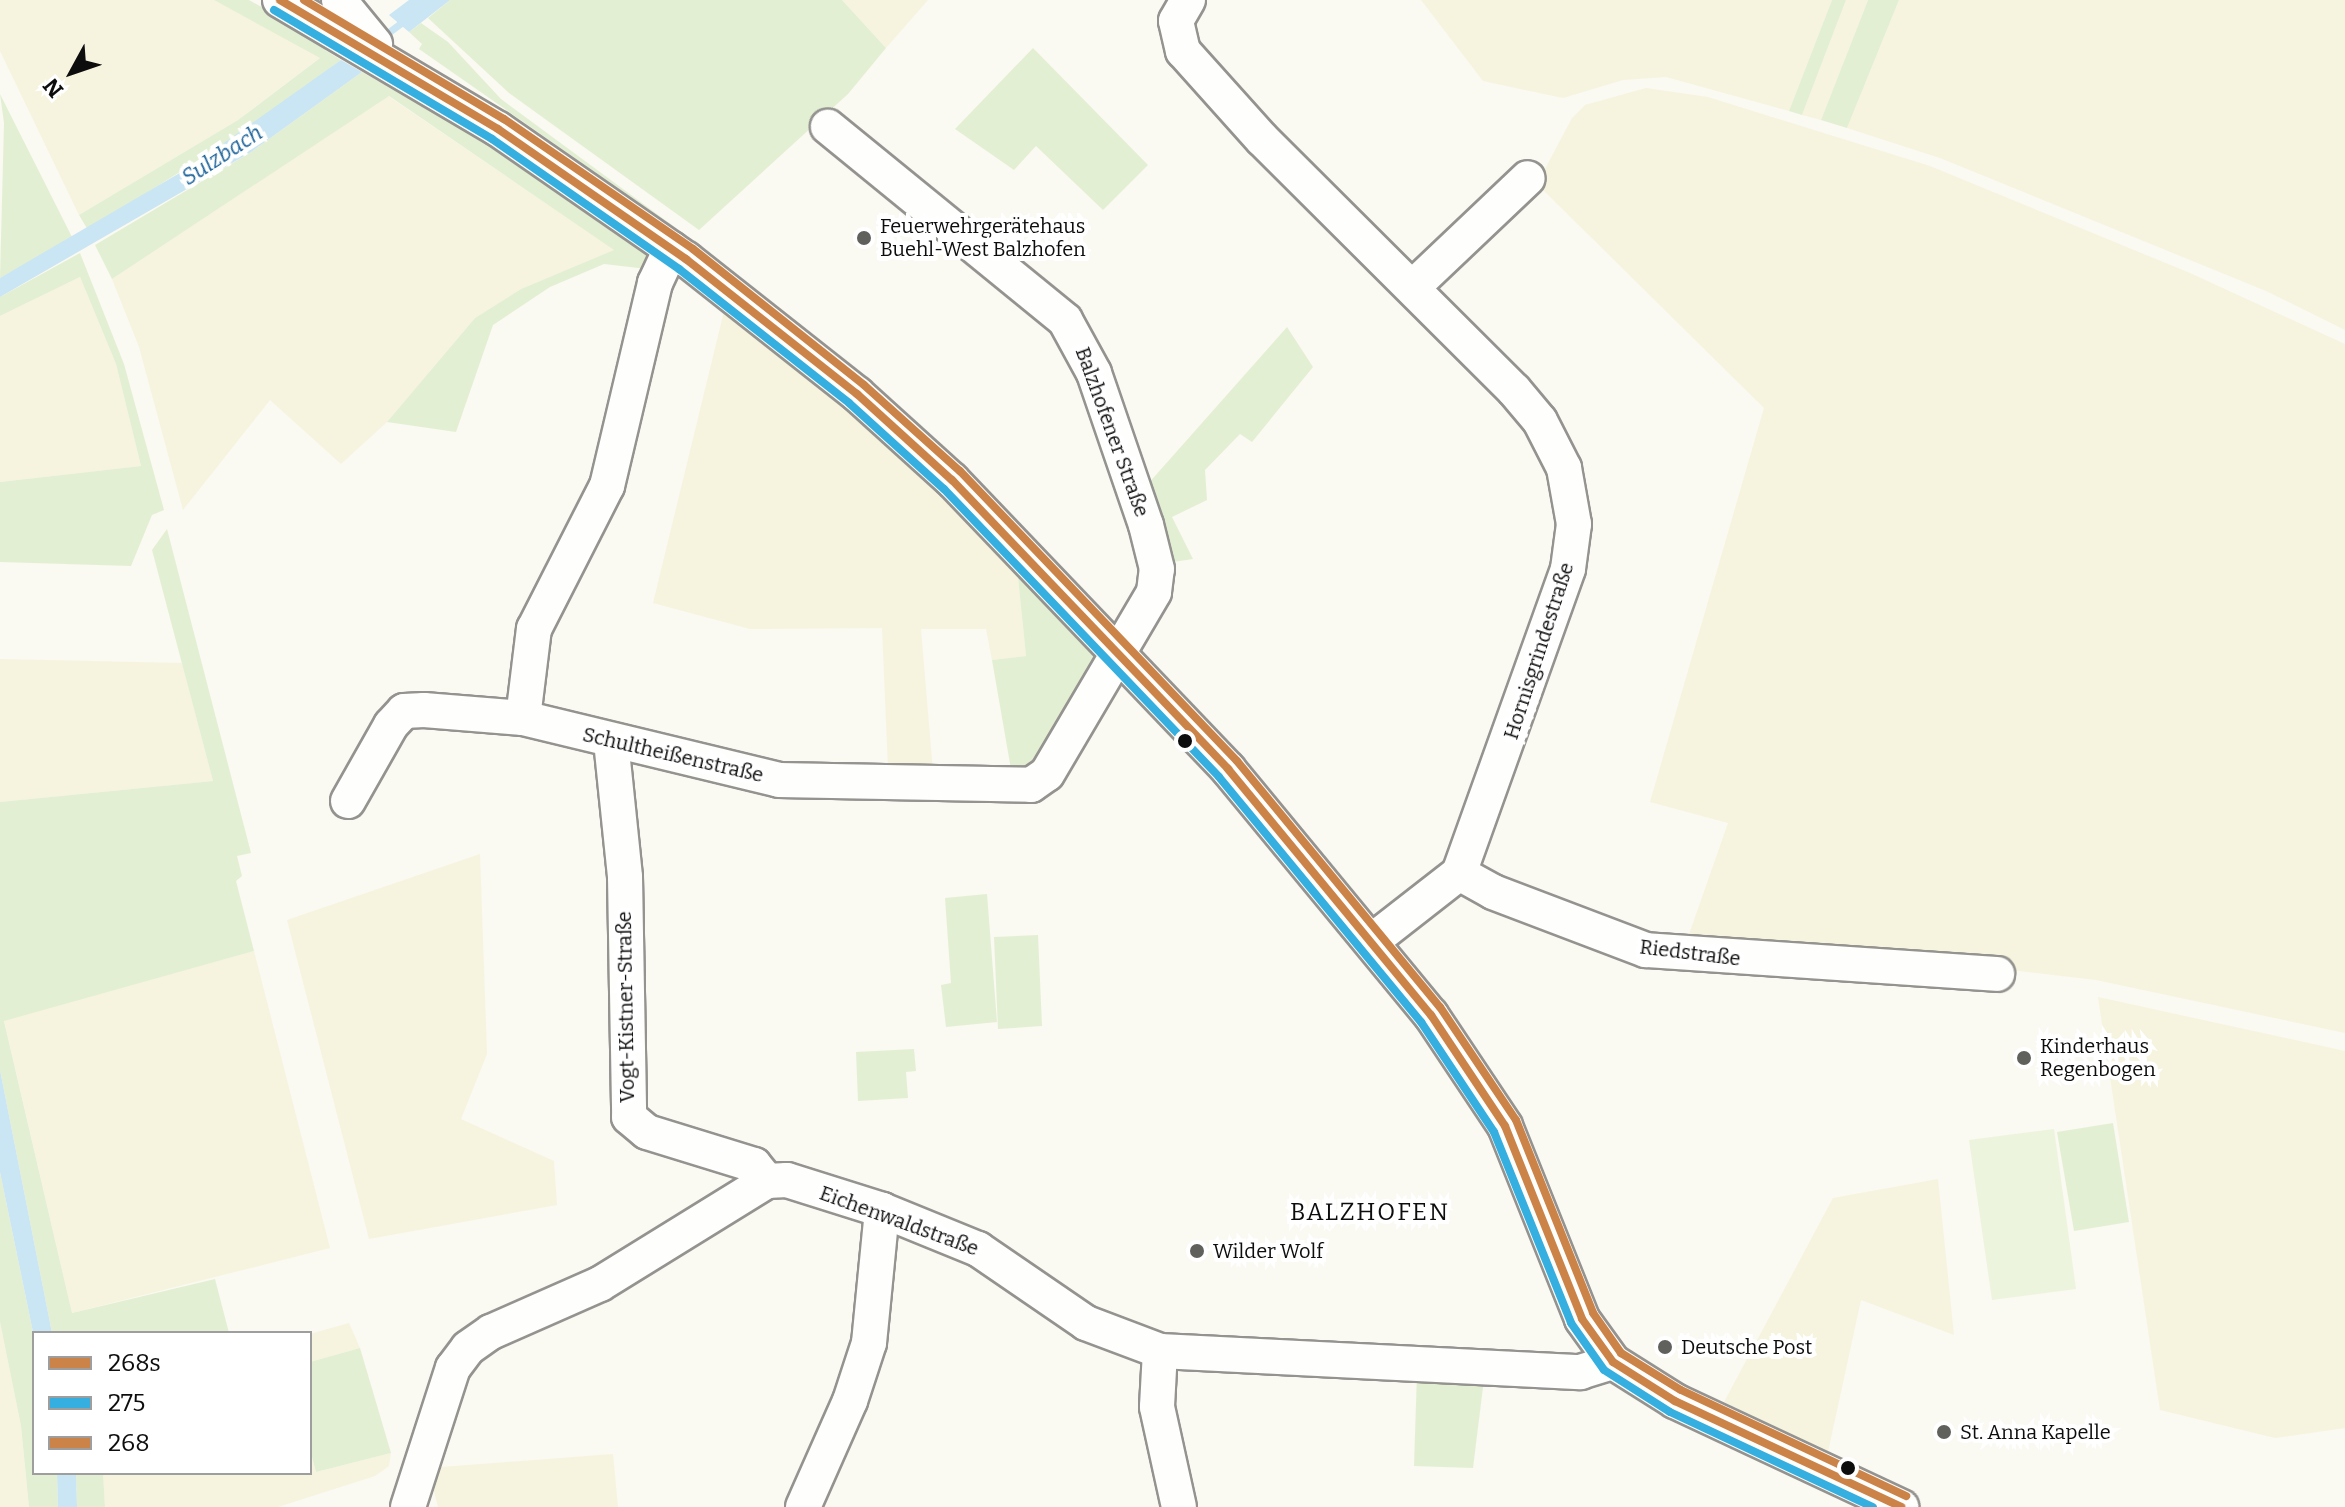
<!DOCTYPE html>
<meta charset="utf-8">
<style>
body{margin:0}
#map{position:relative;width:2345px;height:1507px;overflow:hidden;background:#faf9f2;font-family:Bitter,serif}
div>[style]{position:absolute}
[style*='--x']{left:calc(var(--x)*1px);top:calc(var(--y)*1px);width:calc(var(--w)*1px);rotate:calc(var(--a)*1deg)}
.farmland>*{inset:0;background:#f6f4df}
.green>*{inset:0;background:#e3efd3}
.pitch>*{inset:0;background:#edf4dd}
.water>*{inset:0;background:#cae5f3}
.stream>*{height:7px;margin:-3.5px;padding:0 3.5px;transform-origin:3.5px;border-radius:3.5px;background:#cae5f3}
.roads{filter:drop-shadow(2px 0 #949390) drop-shadow(-2px 0 #949390) drop-shadow(0 2px #949390) drop-shadow(0 -2px #949390)}
.minor>*{height:34px;margin:-17px;padding:0 17px;transform-origin:17px;border-radius:17px;background:#fefefd}
.bus-1>*{height:8px;margin:-4px;padding:0 4px;transform-origin:4px;border-radius:4px;background:#cb8347}
.bus-2>*{height:8px;margin:-4px;padding:0 4px;transform-origin:4px;border-radius:4px;background:#35afdf}
.bus-3>*{height:8px;margin:-4px;padding:0 4px;transform-origin:4px;border-radius:4px;background:#cb8347}
.dots>*{width:22px;height:22px;translate:-50% -50%;box-sizing:border-box;border:4px solid #fff;border-radius:50%}
span{translate:-50% -50%;white-space:nowrap;text-align:center;line-height:1.15;-webkit-text-stroke:8px #fff;paint-order:stroke}
.poi-label{font-size:20px;color:#0d0d0d}
.left{translate:0 -50%;text-align:left}
.street-label{font-size:20px;color:#0d0d0d}
.water-label{font-size:22px;color:#1c639a;font-style:italic}
.quarter-label{font-size:24px;color:#0d0d0d;letter-spacing:2px}
.legend{position:absolute;left:32px;top:1331px;width:280px;height:144px;box-sizing:border-box;background:#fff;border:2px solid #9e9e9e;margin:0;padding:10px 14px;list-style:none;font-size:24px;color:#0d0d0d}
.legend li{display:flex;align-items:center;gap:16px;height:40px}
.legend b{width:40px;border:2px solid #9e9e9e}
.north{position:absolute;left:32px;top:32px;width:80px;height:80px;-webkit-text-stroke:6px #fff;paint-order:stroke;rotate:230deg;font-size:22px;font-weight:700;line-height:32px;text-align:center;color:#0d0d0d}
.north::after{content:'';display:block;margin:auto;width:28px;height:36px;background:#0d0d0d;clip-path:polygon(50% 0,100% 100%,50% 72%,0 100%)}
</style>
<div id="map">
<div class="farmland">
<div style="clip-path:polygon(0 0,214px 0,321px 57px,238px 120px,79px 215px,0 51px)"></div>
<div style="clip-path:polygon(842px 0,928px 0,886px 48px)"></div>
<div style="clip-path:polygon(1421px 0,1832px 0,1789px 111px,1666px 77px,1623px 80px,1563px 98px,1483px 81px)"></div>
<div style="clip-path:polygon(1846px 0,1868px 0,1821px 120px,1802px 115px)"></div>
<div style="clip-path:polygon(1899px 0,2345px 0,2345px 330px,2266px 291px,1940px 158px,1847px 128px)"></div>
<div style="clip-path:polygon(1646px 88px,1708px 97px,1930px 166px,2190px 273px,2345px 344px,2345px 1033px,2096px 980px,1875px 954px,1686px 943px,1728px 823px,1650px 802px,1764px 408px,1537px 184px,1572px 118px,1585px 105px)"></div>
<div style="clip-path:polygon(388px 96px,615px 250px,521px 289px,475px 318px,387px 422px,341px 464px,270px 400px,183px 510px,139px 347px,112px 279px)"></div>
<div style="clip-path:polygon(80px 277px,116px 364px,141px 466px,0 482px,0 316px)"></div>
<div style="clip-path:polygon(726px 303px,871px 423px,1016px 558px,1026px 656px,992px 660px,986px 629px,921px 629px,933px 772px,888px 769px,882px 628px,750px 629px,653px 603px)"></div>
<div style="clip-path:polygon(0 659px,182px 663px,213px 781px,0 802px)"></div>
<div style="clip-path:polygon(480px 854px,487px 1054px,461px 1119px,554px 1161px,557px 1205px,369px 1239px,287px 920px)"></div>
<div style="clip-path:polygon(254px 951px,330px 1248px,72px 1313px,4px 1020px)"></div>
<div style="clip-path:polygon(2098px 997px,2345px 1051px,2345px 1428px,2275px 1438px,2160px 1410px)"></div>
<div style="clip-path:polygon(1938px 1179px,1954px 1335px,1861px 1300px,1828px 1452px,1724px 1402px,1833px 1198px)"></div>
<div style="clip-path:polygon(0 1322px,21px 1426px,29px 1507px,0 1507px)"></div>
<div style="clip-path:polygon(349px 1323px,360px 1348px,310px 1362px,310px 1334px)"></div>
<div style="clip-path:polygon(310px 1450px,316px 1472px,391px 1453px,389px 1466px,375px 1476px,278px 1507px,105px 1507px,103px 1473px,310px 1473px)"></div>
<div style="clip-path:polygon(613px 1454px,618px 1507px,438px 1507px,428px 1468px)"></div>
</div>
<div class="green">
<div style="clip-path:polygon(214px 0,249px 0,328px 45px,325px 50px,341px 60px,251px 127px,88px 230px,79px 215px,238px 120px,320px 58px)"></div>
<div style="clip-path:polygon(450px 0,842px 0,886px 48px,848px 94px,699px 230px,509px 93px,428px 18px)"></div>
<div style="clip-path:polygon(1832px 0,1846px 0,1802px 115px,1789px 111px)"></div>
<div style="clip-path:polygon(1868px 0,1899px 0,1847px 128px,1821px 120px)"></div>
<div style="clip-path:polygon(421px 23px,448px 42px,501px 99px,684px 234px,419px 49px,422px 44px,409px 32px)"></div>
<div style="clip-path:polygon(1033px 48px,1148px 165px,1103px 210px,1036px 146px,1014px 170px,955px 129px)"></div>
<div style="clip-path:polygon(362px 72px,378px 81px,381px 77px,493px 140px,652px 255px,647px 269px,604px 264px,550px 287px,493px 325px,456px 432px,387px 422px,475px 318px,521px 289px,614px 250px,389px 96px,112px 279px,95px 245px,251px 152px)"></div>
<div style="clip-path:polygon(0 94px,73px 239px,0 278px,4px 123px)"></div>
<div style="clip-path:polygon(80px 253px,124px 364px,164px 510px,152px 515px,131px 566px,0 562px,0 482px,141px 466px,116px 364px,80px 277px,0 316px,0 297px)"></div>
<div style="clip-path:polygon(1287px 327px,1313px 367px,1252px 442px,1240px 434px,1205px 470px,1207px 500px,1172px 517px,1193px 559px,1173px 562px,1147px 485px)"></div>
<div style="clip-path:polygon(167px 529px,251px 853px,237px 856px,242px 876px,236px 881px,254px 951px,4px 1021px,72px 1313px,215px 1279px,229px 1333px,52px 1333px,0 1070px,0 802px,213px 781px,152px 550px)"></div>
<div style="clip-path:polygon(1016px 558px,1103px 649px,1029px 776px,1012px 775px,992px 660px,1026px 656px)"></div>
<div style="clip-path:polygon(987px 894px,997px 1022px,946px 1027px,941px 985px,951px 983px,945px 898px)"></div>
<div style="clip-path:polygon(1038px 935px,1042px 1026px,998px 1029px,994px 937px)"></div>
<div style="clip-path:polygon(914px 1049px,916px 1071px,906px 1072px,908px 1098px,858px 1101px,856px 1052px)"></div>
<div style="clip-path:polygon(2113px 1123px,2129px 1222px,2074px 1231px,2057px 1132px)"></div>
<div style="clip-path:polygon(0 1172px,34px 1337px,34px 1473px,57px 1473px,58px 1507px,29px 1507px,21px 1426px,0 1322px)"></div>
<div style="clip-path:polygon(360px 1348px,391px 1453px,316px 1472px,310px 1450px,310px 1362px)"></div>
<div style="clip-path:polygon(1417px 1373px,1484px 1379px,1473px 1468px,1414px 1466px)"></div>
<div style="clip-path:polygon(76px 1473px,103px 1473px,105px 1507px,77px 1507px)"></div>
</div>
<div class="pitch">
<div style="clip-path:polygon(2054px 1129px,2076px 1289px,1992px 1300px,1969px 1140px)"></div>
</div>
<div class="water">
<div style="clip-path:polygon(409px 0,450px 0,409px 32px,389px 15px)"></div>
<div style="clip-path:polygon(341px 60px,362px 72px,251px 152px,0 297px,0 278px,190px 167px)"></div>
<div style="clip-path:polygon(0 1070px,52px 1333px,34px 1333px,34px 1337px,0 1172px)"></div>
<div style="clip-path:polygon(57px 1473px,76px 1473px,77px 1507px,58px 1507px)"></div>
</div>
<div class="stream">
<div style="--x:381;--y:38;--w:31;--a:-37"></div>
</div>
<div class="roads">
<div class="minor">
<div style="--x:280;--y:0;--w:253;--a:30.6"></div>
<div style="--x:498;--y:129;--w:229;--a:34.7"></div>
<div style="--x:686;--y:259;--w:218;--a:38.3"></div>
<div style="--x:857;--y:394;--w:128;--a:42.2"></div>
<div style="--x:952;--y:480;--w:400;--a:46.3"></div>
<div style="--x:1228;--y:769;--w:319;--a:50.5"></div>
<div style="--x:1431;--y:1015;--w:133;--a:56.3"></div>
<div style="--x:1505;--y:1126;--w:208;--a:68.2"></div>
<div style="--x:1582;--y:1319;--w:53;--a:54.2"></div>
<div style="--x:1613;--y:1362;--w:73;--a:32.2"></div>
<div style="--x:1675;--y:1401;--w:250;--a:25.1"></div>
<div style="--x:339;--y:0;--w:57;--a:50.7"></div>
<div style="--x:1188;--y:0;--w:24;--a:120"></div>
<div style="--x:1176;--y:21;--w:31;--a:77"></div>
<div style="--x:1183;--y:51;--w:118;--a:48.1"></div>
<div style="--x:1262;--y:139;--w:356;--a:44.9"></div>
<div style="--x:1514;--y:390;--w:40;--a:50"></div>
<div style="--x:1540;--y:421;--w:53;--a:62.9"></div>
<div style="--x:1564;--y:468;--w:57;--a:79.9"></div>
<div style="--x:1574;--y:524;--w:45;--a:97.6"></div>
<div style="--x:1568;--y:569;--w:323;--a:109.7"></div>
<div style="--x:1413;--y:287;--w:158;--a:-43.5"></div>
<div style="--x:523;--y:718;--w:90;--a:-83"></div>
<div style="--x:534;--y:629;--w:161;--a:-63"></div>
<div style="--x:607;--y:486;--w:209;--a:-76.7"></div>
<div style="--x:655;--y:283;--w:38;--a:-65"></div>
<div style="--x:611;--y:741;--w:137;--a:84.1"></div>
<div style="--x:625;--y:877;--w:240;--a:89"></div>
<div style="--x:629;--y:1117;--w:23;--a:40"></div>
<div style="--x:647;--y:1132;--w:112;--a:17.1"></div>
<div style="--x:754;--y:1165;--w:21;--a:51"></div>
<div style="--x:348;--y:801;--w:87;--a:-60.5"></div>
<div style="--x:391;--y:725;--w:19;--a:-47"></div>
<div style="--x:404;--y:711;--w:20;--a:-3"></div>
<div style="--x:424;--y:710;--w:99;--a:4.6"></div>
<div style="--x:523;--y:718;--w:263;--a:13.6"></div>
<div style="--x:779;--y:780;--w:252;--a:1.1"></div>
<div style="--x:1031;--y:785;--w:19;--a:-35"></div>
<div style="--x:1047;--y:774;--w:211;--a:-59.5"></div>
<div style="--x:1154;--y:592;--w:23;--a:-83"></div>
<div style="--x:1157;--y:569;--w:45;--a:-104"></div>
<div style="--x:1146;--y:525;--w:161;--a:-108.9"></div>
<div style="--x:1094;--y:373;--w:60;--a:-118.7"></div>
<div style="--x:1065;--y:320;--w:306;--a:-140.8"></div>
<div style="--x:1372;--y:941;--w:110;--a:-38"></div>
<div style="--x:1459;--y:873;--w:39;--a:29"></div>
<div style="--x:1493;--y:892;--w:164;--a:20.8"></div>
<div style="--x:1646;--y:950;--w:352;--a:3.9"></div>
<div style="--x:1160;--y:1351;--w:56;--a:93.1"></div>
<div style="--x:1157;--y:1407;--w:102;--a:77.6"></div>
<div style="--x:408;--y:1507;--w:146;--a:-72.1"></div>
<div style="--x:453;--y:1368;--w:25;--a:-53"></div>
<div style="--x:468;--y:1348;--w:28;--a:-35"></div>
<div style="--x:491;--y:1332;--w:119;--a:-23.8"></div>
<div style="--x:600;--y:1284;--w:196;--a:-31.7"></div>
<div style="--x:767;--y:1181;--w:20;--a:-3"></div>
<div style="--x:787;--y:1180;--w:100;--a:17.5"></div>
<div style="--x:882;--y:1210;--w:104;--a:22.1"></div>
<div style="--x:978;--y:1249;--w:131;--a:34.4"></div>
<div style="--x:1086;--y:1323;--w:79;--a:20.7"></div>
<div style="--x:1160;--y:1351;--w:421;--a:2.9"></div>
<div style="--x:1580;--y:1372;--w:34;--a:-17"></div>
<div style="--x:803;--y:1507;--w:116;--a:-66.1"></div>
<div style="--x:850;--y:1401;--w:61;--a:-71.9"></div>
<div style="--x:869;--y:1343;--w:134;--a:-84.4"></div>
</div>
</div>
<div class="bus-1">
<div style="--x:280;--y:0;--w:253;--a:30.6"></div>
<div style="--x:498;--y:129;--w:229;--a:34.7"></div>
<div style="--x:686;--y:259;--w:218;--a:38.3"></div>
<div style="--x:857;--y:394;--w:128;--a:42.2"></div>
<div style="--x:952;--y:480;--w:400;--a:46.3"></div>
<div style="--x:1228;--y:769;--w:319;--a:50.5"></div>
<div style="--x:1431;--y:1015;--w:133;--a:56.3"></div>
<div style="--x:1505;--y:1126;--w:208;--a:68.2"></div>
<div style="--x:1582;--y:1319;--w:53;--a:54.2"></div>
<div style="--x:1613;--y:1362;--w:73;--a:32.2"></div>
<div style="--x:1675;--y:1401;--w:250;--a:25.1"></div>
</div>
<div class="bus-2">
<div style="--x:274;--y:10;--w:253;--a:30.6"></div>
<div style="--x:492;--y:139;--w:228;--a:34.8"></div>
<div style="--x:679;--y:269;--w:216;--a:38.2"></div>
<div style="--x:849;--y:403;--w:128;--a:42.2"></div>
<div style="--x:944;--y:489;--w:398;--a:46.3"></div>
<div style="--x:1219;--y:777;--w:318;--a:50.5"></div>
<div style="--x:1421;--y:1022;--w:132;--a:56.4"></div>
<div style="--x:1494;--y:1132;--w:206;--a:68"></div>
<div style="--x:1571;--y:1323;--w:57;--a:54.9"></div>
<div style="--x:1604;--y:1370;--w:78;--a:32.5"></div>
<div style="--x:1670;--y:1412;--w:224;--a:25.1"></div>
</div>
<div class="bus-3">
<div style="--x:304;--y:0;--w:233;--a:30.8"></div>
<div style="--x:504;--y:119;--w:229;--a:34.5"></div>
<div style="--x:693;--y:249;--w:218;--a:38.5"></div>
<div style="--x:864;--y:385;--w:129;--a:41.9"></div>
<div style="--x:960;--y:471;--w:401;--a:46.3"></div>
<div style="--x:1237;--y:761;--w:319;--a:50.5"></div>
<div style="--x:1440;--y:1007;--w:136;--a:56.1"></div>
<div style="--x:1516;--y:1120;--w:208;--a:68.2"></div>
<div style="--x:1593;--y:1313;--w:49;--a:55"></div>
<div style="--x:1621;--y:1353;--w:70;--a:31.7"></div>
<div style="--x:1681;--y:1390;--w:249;--a:25.2"></div>
</div>
<div class="dots">
<div style="left:864px;top:238px;background:#60605d"></div>
<div style="left:1185px;top:741px;background:#0d0d0d"></div>
<div style="left:2024px;top:1058px;background:#60605d"></div>
<div style="left:1197px;top:1251px;background:#60605d"></div>
<div style="left:1665px;top:1347px;background:#60605d"></div>
<div style="left:1944px;top:1432px;background:#60605d"></div>
<div style="left:1848px;top:1468px;background:#0d0d0d"></div>
</div>
<div class="poi-label">
<span class="left" style="left:880px;top:238px">Feuerwehrgerätehaus<br>Buehl-West Balzhofen</span>
<span class="left" style="left:2040px;top:1058px">Kinderhaus<br>Regenbogen</span>
<span class="left" style="left:1213px;top:1251px">Wilder Wolf</span>
<span class="left" style="left:1681px;top:1347px">Deutsche Post</span>
<span class="left" style="left:1960px;top:1432px">St. Anna Kapelle</span>
</div>
<div class="street-label">
<span style="left:1112px;top:432px;rotate:70deg">Balzhofener Straße</span>
<span style="left:1539px;top:651px;rotate:-72deg">Hornisgrindestraße</span>
<span style="left:673px;top:755px;rotate:13deg">Schultheißenstraße</span>
<span style="left:1690px;top:953px;rotate:7deg">Riedstraße</span>
<span style="left:626px;top:1007px;rotate:-91deg">Vogt-Kistner-Straße</span>
<span style="left:899px;top:1221px;rotate:20deg">Eichenwaldstraße</span>
</div>
<div class="water-label">
<span style="left:222px;top:155px;rotate:-33deg">Sulzbach</span>
</div>
<div class="quarter-label">
<span style="left:1370px;top:1213px">BALZHOFEN</span>
</div>
<ul class="legend">
<li><b style="height:10px;background:#cb8347"></b>268s</li>
<li><b style="height:10px;background:#35afdf"></b>275</li>
<li><b style="height:10px;background:#cb8347"></b>268</li>
</ul>
<div class="north">N</div>
</div>
